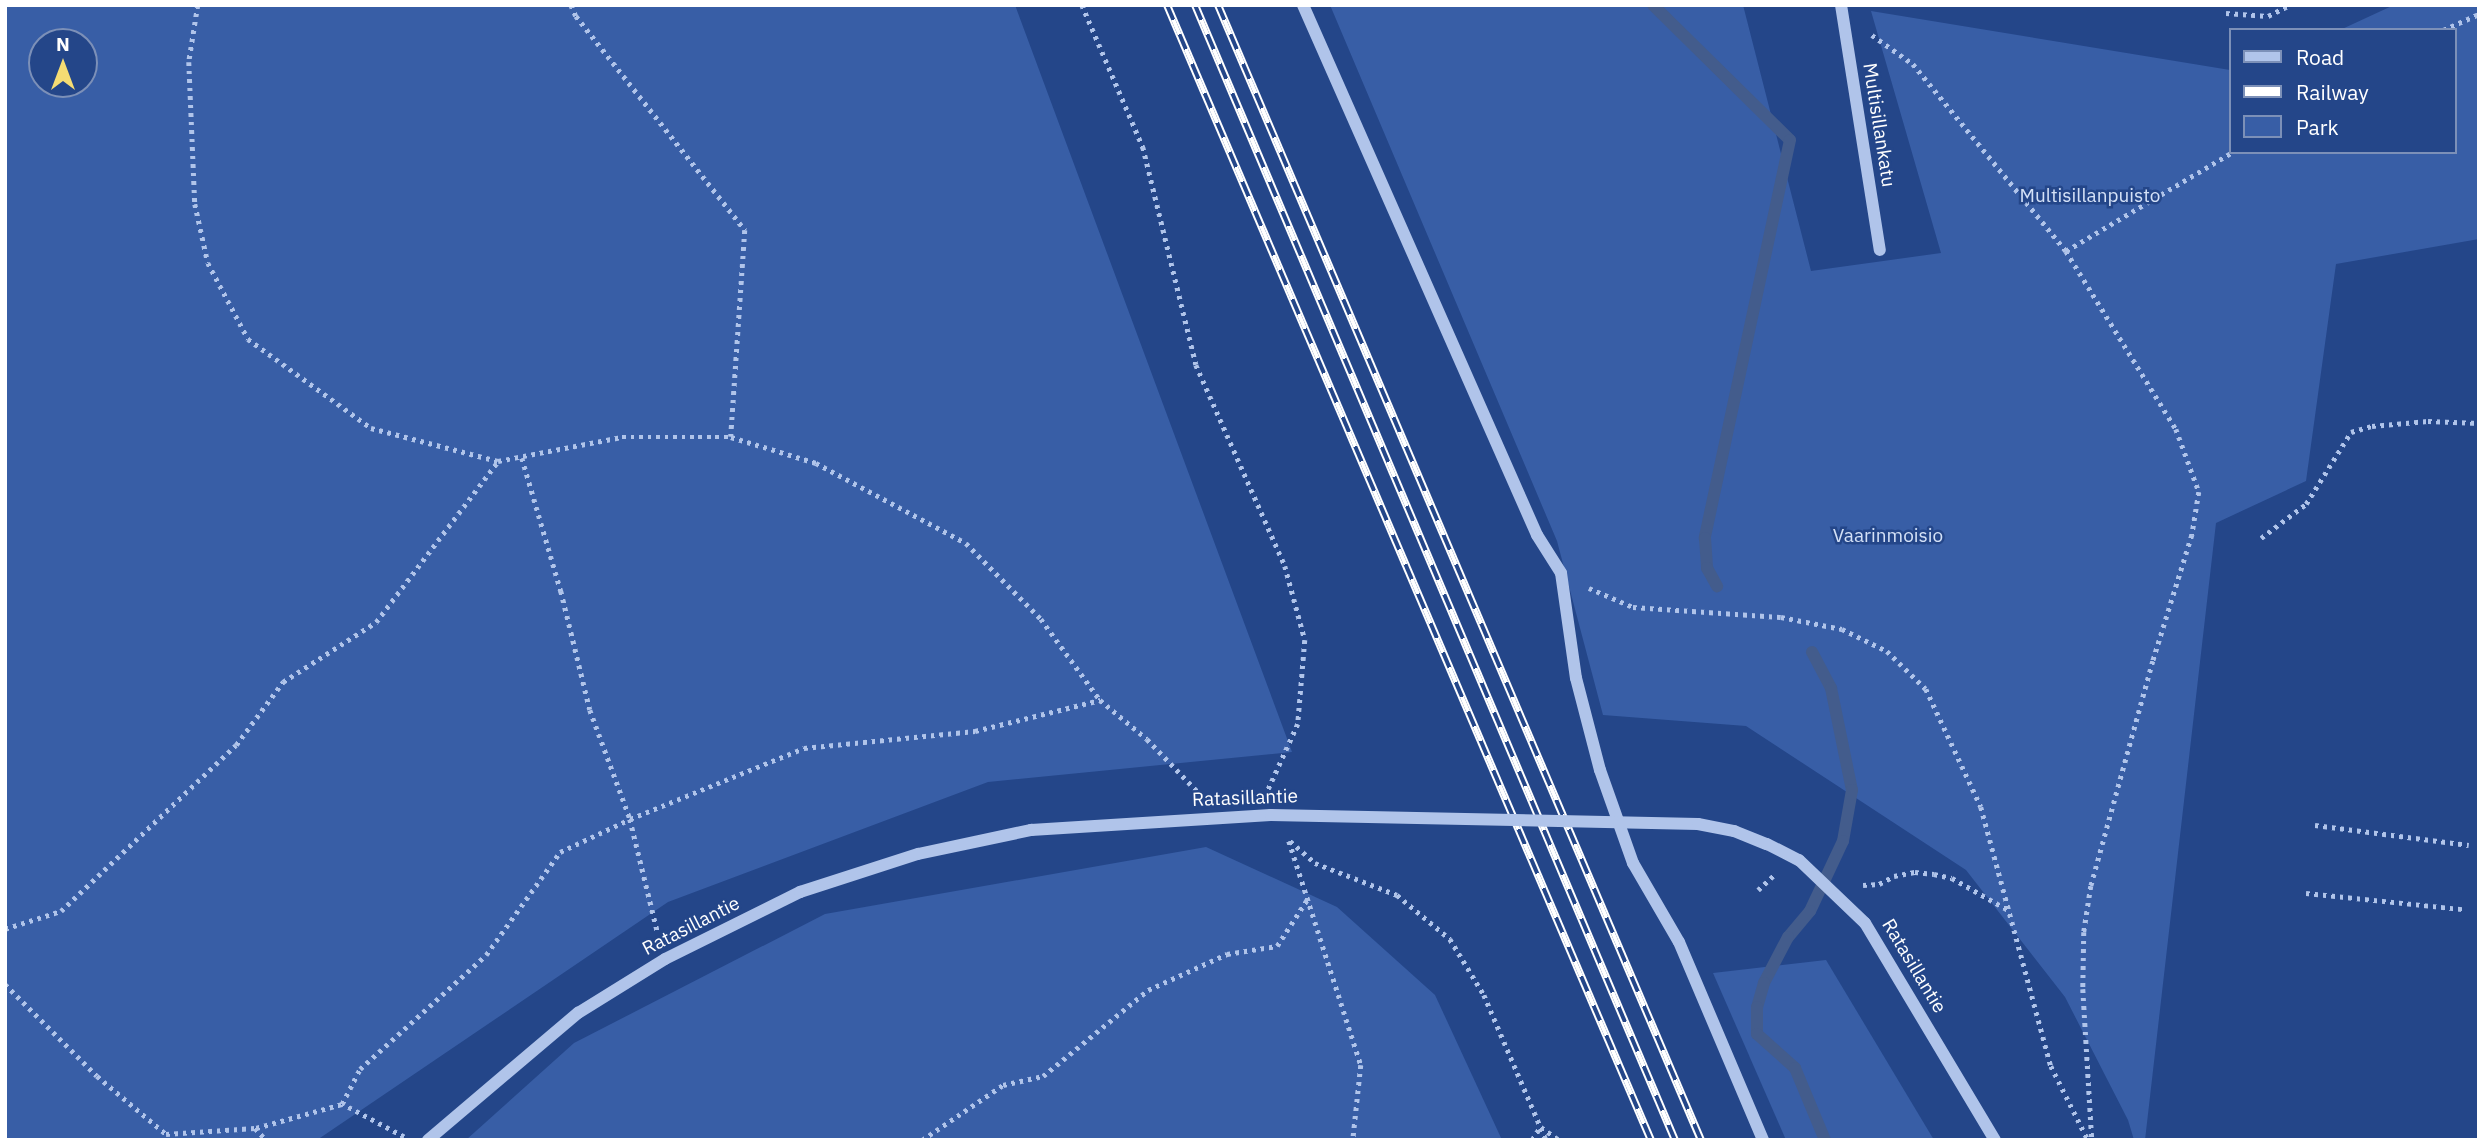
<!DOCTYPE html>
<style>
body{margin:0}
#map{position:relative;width:2484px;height:1145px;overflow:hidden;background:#244689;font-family:"IBM Plex Sans",sans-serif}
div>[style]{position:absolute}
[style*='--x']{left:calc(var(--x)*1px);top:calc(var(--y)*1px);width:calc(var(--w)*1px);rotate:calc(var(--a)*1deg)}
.green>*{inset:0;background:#385ea6}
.stream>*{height:12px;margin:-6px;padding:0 6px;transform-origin:6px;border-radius:6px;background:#435c8c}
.path>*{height:4.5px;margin-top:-2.25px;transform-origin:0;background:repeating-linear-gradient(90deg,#b0c4ea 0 3.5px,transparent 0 8.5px)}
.minor>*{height:12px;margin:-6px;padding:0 6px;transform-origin:6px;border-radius:6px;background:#b0c4ea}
.rail>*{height:8px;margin-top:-4px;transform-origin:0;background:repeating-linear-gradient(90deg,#244689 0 16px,#fff 0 32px);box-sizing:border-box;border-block:2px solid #fff}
.minor-bridge>*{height:12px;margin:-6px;padding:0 6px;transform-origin:6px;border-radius:6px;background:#b0c4ea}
span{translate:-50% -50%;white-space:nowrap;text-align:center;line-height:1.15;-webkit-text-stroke:5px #244689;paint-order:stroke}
.street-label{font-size:19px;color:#fff}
.park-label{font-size:19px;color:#d4e1f7}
.frame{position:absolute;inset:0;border:7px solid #fff;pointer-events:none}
.legend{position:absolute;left:2229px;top:28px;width:228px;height:126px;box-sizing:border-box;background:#244689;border:2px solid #7c90b8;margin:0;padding:9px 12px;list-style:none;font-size:21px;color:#fff}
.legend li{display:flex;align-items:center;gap:14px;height:35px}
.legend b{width:35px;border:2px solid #7c90b8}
.north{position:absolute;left:28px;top:28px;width:70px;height:70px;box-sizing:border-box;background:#244689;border:2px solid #7c90b8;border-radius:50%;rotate:0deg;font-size:19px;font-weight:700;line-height:28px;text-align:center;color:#fff}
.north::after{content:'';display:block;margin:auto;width:24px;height:32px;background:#f5dc73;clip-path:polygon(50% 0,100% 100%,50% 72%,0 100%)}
</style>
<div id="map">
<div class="green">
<div style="clip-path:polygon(evenodd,5px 5px,1015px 5px,1292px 752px,988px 782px,668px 902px,317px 1140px,5px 1140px,5px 5px,84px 42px,84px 84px,42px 84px,42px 42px,84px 42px)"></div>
<div style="clip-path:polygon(1330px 5px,1743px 5px,1811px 271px,1941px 253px,1871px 11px,2230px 70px,2230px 152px,2454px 152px,2454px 30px,2340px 30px,2394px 5px,2479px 5px,2479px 239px,2336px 264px,2306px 481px,2216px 523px,2145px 1140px,2134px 1140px,2128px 1120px,2065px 997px,1966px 870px,1746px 726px,1603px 715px,1557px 541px)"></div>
<div style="clip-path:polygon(1206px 847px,1337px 907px,1435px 995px,1502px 1140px,466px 1140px,574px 1043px,825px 914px)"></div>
<div style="clip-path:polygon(1826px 960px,1934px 1140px,1786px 1140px,1713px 973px)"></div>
</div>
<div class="stream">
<div style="--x:1653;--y:5;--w:192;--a:44.6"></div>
<div style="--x:1790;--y:140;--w:407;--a:102.1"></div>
<div style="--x:1705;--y:538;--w:30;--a:86"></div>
<div style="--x:1707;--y:568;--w:21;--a:61"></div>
<div style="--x:1812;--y:652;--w:41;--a:62.2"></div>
<div style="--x:1831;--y:688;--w:104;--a:78.4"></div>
<div style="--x:1852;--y:790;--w:52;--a:100"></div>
<div style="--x:1843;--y:841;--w:77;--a:115.2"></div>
<div style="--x:1810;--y:911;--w:34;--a:130"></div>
<div style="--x:1788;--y:937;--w:52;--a:117.6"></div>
<div style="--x:1764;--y:983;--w:25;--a:106"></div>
<div style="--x:1757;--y:1007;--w:27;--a:90"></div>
<div style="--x:1757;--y:1034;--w:51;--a:41.8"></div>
<div style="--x:1795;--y:1068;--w:78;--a:67.4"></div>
</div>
<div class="path">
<div style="--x:198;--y:5;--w:58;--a:99"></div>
<div style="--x:189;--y:62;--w:142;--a:87.6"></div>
<div style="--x:195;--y:204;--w:60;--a:77.6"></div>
<div style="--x:208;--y:263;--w:86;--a:62.2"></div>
<div style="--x:248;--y:339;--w:152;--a:35.9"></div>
<div style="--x:371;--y:428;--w:131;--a:14.6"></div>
<div style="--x:498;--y:461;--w:126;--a:-11"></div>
<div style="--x:622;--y:437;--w:109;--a:0"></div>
<div style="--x:731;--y:437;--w:89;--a:17"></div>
<div style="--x:816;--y:463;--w:170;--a:28.1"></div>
<div style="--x:966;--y:543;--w:107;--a:45.4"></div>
<div style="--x:1041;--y:619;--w:100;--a:53.9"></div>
<div style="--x:1100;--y:700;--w:61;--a:39.7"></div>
<div style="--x:1147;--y:739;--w:76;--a:46.1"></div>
<div style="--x:571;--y:5;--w:12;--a:66"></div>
<div style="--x:576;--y:16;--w:273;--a:51.7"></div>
<div style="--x:745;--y:230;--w:207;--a:93.9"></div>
<div style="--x:1082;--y:5;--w:155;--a:66.8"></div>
<div style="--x:1143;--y:147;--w:224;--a:76.3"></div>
<div style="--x:1196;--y:365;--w:220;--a:66.1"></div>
<div style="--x:1285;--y:566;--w:77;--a:74.9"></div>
<div style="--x:1305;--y:640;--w:84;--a:94.8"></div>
<div style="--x:1298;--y:724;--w:72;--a:114.4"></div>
<div style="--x:2226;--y:13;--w:42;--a:4.1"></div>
<div style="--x:2268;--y:16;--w:25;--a:-27"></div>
<div style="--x:2443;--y:30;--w:39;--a:-24"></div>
<div style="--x:1872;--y:35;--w:50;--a:35.3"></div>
<div style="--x:1913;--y:64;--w:242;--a:50.7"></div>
<div style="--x:2066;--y:251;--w:209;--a:58.3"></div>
<div style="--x:2176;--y:429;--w:67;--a:69.9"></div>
<div style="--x:2199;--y:492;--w:44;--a:99.2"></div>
<div style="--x:2192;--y:535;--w:132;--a:107.2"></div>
<div style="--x:2153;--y:661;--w:233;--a:105.4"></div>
<div style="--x:2091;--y:886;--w:47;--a:98.7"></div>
<div style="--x:2084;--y:932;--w:57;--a:91"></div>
<div style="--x:2083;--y:989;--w:151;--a:86.6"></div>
<div style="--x:2066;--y:251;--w:194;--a:-30.7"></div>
<div style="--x:522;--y:458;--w:139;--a:73.7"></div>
<div style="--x:561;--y:591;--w:122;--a:76.3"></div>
<div style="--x:590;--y:710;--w:116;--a:69.8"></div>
<div style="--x:630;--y:819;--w:118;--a:76.3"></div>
<div style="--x:2261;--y:538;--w:56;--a:-37.1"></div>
<div style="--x:2306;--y:504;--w:85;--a:-58"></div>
<div style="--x:2351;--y:432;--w:22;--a:-16"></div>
<div style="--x:2372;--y:426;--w:56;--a:-5.1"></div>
<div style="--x:2428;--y:421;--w:51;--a:2.2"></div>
<div style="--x:1589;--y:588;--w:48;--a:23.4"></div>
<div style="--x:1633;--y:607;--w:148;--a:3.9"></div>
<div style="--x:1781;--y:617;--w:62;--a:11.1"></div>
<div style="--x:1842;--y:629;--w:50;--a:26.1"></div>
<div style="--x:1887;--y:651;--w:54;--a:44.3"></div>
<div style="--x:1926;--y:689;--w:130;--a:65"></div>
<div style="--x:1981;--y:807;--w:268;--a:74.9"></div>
<div style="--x:2051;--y:1066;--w:83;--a:63.4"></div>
<div style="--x:2315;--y:825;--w:155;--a:7.4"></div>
<div style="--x:1289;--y:841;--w:235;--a:72.2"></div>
<div style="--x:1361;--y:1065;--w:75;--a:96.1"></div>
<div style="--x:1290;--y:841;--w:33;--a:41"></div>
<div style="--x:1315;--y:863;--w:88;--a:21.3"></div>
<div style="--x:1397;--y:895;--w:69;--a:39.7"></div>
<div style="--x:1450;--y:939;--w:66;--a:58.7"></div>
<div style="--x:1484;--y:995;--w:158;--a:66.8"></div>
<div style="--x:1863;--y:885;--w:16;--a:-4"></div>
<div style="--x:1879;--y:884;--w:17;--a:-28"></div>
<div style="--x:1894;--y:876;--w:21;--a:-11"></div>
<div style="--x:1915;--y:872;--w:19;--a:6"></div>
<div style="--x:1934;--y:874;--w:18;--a:13"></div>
<div style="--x:1952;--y:878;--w:64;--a:29.7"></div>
<div style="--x:1758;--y:890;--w:23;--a:-43"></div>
<div style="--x:2306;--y:893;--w:157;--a:5.9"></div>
<div style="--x:5;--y:929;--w:59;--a:-17.8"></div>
<div style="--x:61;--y:911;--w:241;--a:-43.5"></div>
<div style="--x:236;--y:745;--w:79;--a:-53.3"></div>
<div style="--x:283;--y:682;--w:111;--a:-32.8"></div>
<div style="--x:376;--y:622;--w:202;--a:-52.8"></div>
<div style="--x:5;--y:984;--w:130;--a:45"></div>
<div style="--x:97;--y:1076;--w:90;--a:40"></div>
<div style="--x:166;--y:1134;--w:89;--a:-3.9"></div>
<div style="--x:255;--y:1128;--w:16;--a:47"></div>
<div style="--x:1541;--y:1127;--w:22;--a:36"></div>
<div style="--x:256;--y:1128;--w:89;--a:-15.6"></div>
<div style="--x:404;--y:1137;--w:70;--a:-152"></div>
<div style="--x:342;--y:1104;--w:39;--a:-63"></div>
<div style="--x:360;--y:1069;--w:170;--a:-42.1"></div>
<div style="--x:486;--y:955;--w:127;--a:-54.3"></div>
<div style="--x:560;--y:852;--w:77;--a:-25.2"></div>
<div style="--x:630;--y:819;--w:188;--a:-22.2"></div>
<div style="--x:804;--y:748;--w:172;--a:-5.7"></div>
<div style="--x:975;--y:731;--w:129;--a:-13.9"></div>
<div style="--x:922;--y:1140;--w:98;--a:-34.2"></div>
<div style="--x:1003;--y:1085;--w:41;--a:-12.7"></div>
<div style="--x:1043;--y:1076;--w:136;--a:-39.3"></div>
<div style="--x:1148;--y:990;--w:87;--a:-24.5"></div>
<div style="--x:1227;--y:954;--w:51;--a:-9.1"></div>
<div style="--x:1277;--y:946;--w:57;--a:-57.1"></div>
<div style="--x:1532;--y:1140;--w:15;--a:-58"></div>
</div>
<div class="minor">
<div style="--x:1303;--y:5;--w:579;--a:66.18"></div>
<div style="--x:1537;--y:535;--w:45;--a:57.7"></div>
<div style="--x:1561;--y:573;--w:106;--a:81.9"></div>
<div style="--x:1576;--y:678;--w:95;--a:75.4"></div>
<div style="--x:1600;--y:770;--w:99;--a:70.5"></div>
<div style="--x:1633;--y:863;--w:91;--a:59.8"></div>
<div style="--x:1679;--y:942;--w:215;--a:67"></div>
<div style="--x:1841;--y:5;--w:248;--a:81"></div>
<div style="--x:428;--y:1140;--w:197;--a:-40.3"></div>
<div style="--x:578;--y:1013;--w:102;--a:-31.8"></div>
<div style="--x:665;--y:959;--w:151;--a:-26.4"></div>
<div style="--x:800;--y:892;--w:124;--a:-17.9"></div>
<div style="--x:918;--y:854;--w:116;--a:-12"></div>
<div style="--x:1031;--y:830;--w:240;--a:-3.6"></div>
</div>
<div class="rail">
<div style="--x:1167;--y:5;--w:1234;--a:66.91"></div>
<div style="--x:1195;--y:5;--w:1232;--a:67.08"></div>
<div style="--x:1218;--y:5;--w:1233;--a:66.95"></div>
</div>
<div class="minor-bridge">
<div style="--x:1271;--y:815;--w:427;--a:1.2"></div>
<div style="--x:1698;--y:824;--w:37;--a:11"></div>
<div style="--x:1734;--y:831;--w:35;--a:22"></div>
<div style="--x:1767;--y:844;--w:36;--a:27"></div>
<div style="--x:1799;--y:860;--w:91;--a:43.7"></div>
<div style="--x:1865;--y:923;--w:253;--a:59.1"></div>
</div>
<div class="street-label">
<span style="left:1879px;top:125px;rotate:81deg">Multisillankatu</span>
<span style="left:1245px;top:798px;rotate:-2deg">Ratasillantie</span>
<span style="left:691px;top:926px;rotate:-27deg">Ratasillantie</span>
<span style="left:1914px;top:966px;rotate:59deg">Ratasillantie</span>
</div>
<div class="park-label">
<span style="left:2090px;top:196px">Multisillanpuisto</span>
<span style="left:1888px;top:536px">Vaarinmoisio</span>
</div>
<div class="frame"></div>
<ul class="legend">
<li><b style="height:9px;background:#b0c4ea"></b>Road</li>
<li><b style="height:9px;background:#fff"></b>Railway</li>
<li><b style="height:19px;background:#385ea6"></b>Park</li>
</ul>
<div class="north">N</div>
</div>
